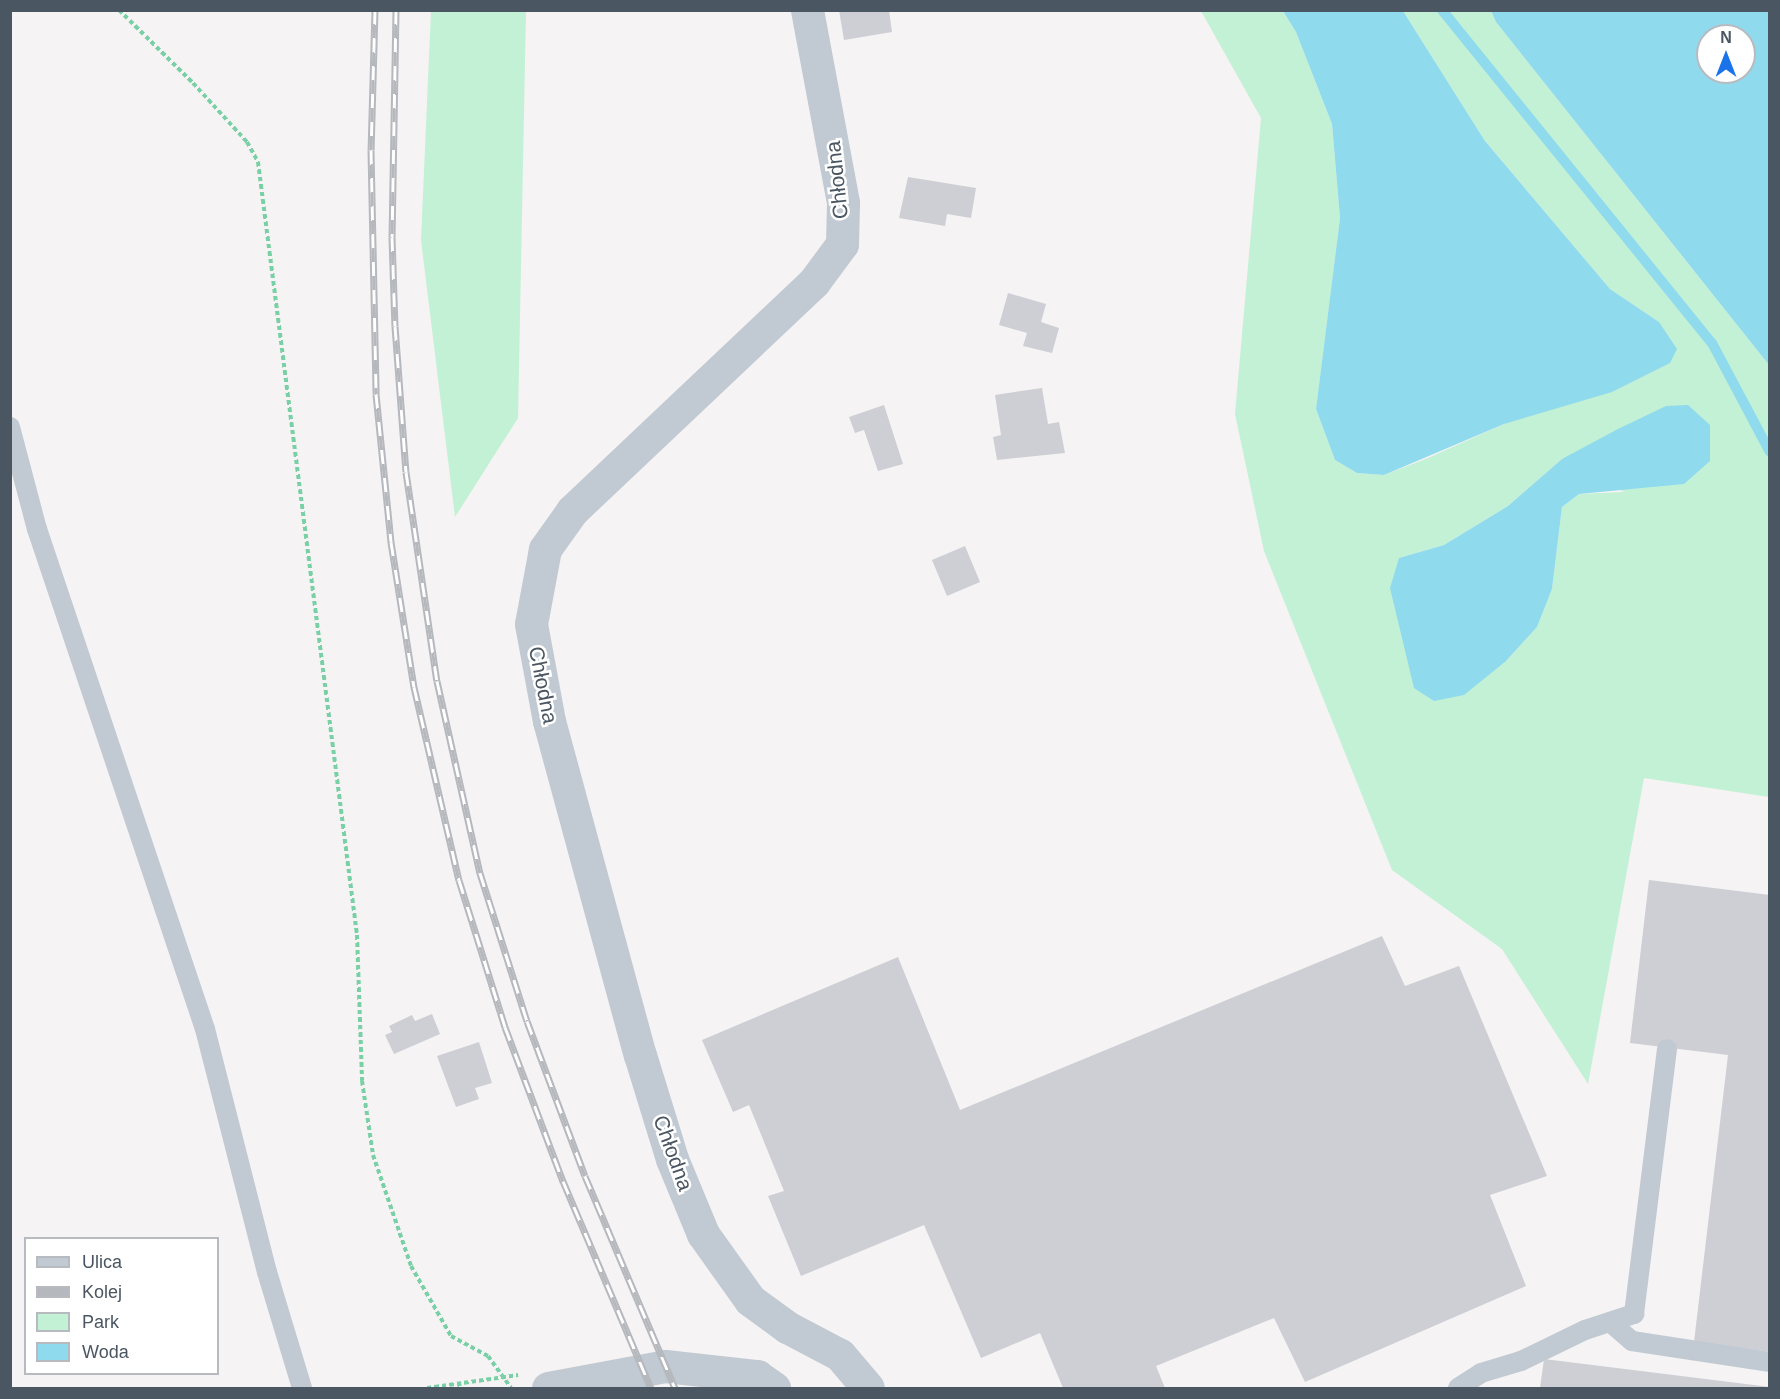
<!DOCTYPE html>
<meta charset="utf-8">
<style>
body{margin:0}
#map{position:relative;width:1780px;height:1399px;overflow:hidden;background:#f5f3f3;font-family:Helvetica,sans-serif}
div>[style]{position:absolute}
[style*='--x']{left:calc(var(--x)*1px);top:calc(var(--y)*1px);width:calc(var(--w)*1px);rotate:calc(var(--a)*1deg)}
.green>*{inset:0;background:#c3f1d5}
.water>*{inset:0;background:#90daee}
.stream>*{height:10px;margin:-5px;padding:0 5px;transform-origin:5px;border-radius:5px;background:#90daee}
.building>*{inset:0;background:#cdcfd5}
.path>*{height:4px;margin-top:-2px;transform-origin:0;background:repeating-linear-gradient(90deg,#7ad0a6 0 4.5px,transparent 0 7.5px)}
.service>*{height:20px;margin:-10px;padding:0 10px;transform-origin:10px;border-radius:10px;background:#c1cad2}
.minor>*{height:33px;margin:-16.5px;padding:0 16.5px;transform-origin:16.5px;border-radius:16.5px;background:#c1cad2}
.tertiary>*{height:33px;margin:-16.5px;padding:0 16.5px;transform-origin:16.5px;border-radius:16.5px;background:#c1cad2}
.rail>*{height:7px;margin-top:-3.5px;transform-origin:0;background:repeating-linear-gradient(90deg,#fff 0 14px,#b5b8bd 0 28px);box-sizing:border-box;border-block:2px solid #b5b8bd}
span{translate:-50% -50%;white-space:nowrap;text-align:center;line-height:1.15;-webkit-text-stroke:5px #fff;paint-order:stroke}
.street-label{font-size:21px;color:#4a5661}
.frame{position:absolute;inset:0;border:12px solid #4a5661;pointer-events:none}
.legend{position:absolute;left:24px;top:1237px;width:195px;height:138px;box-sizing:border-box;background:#fff;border:2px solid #b7bbc0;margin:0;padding:8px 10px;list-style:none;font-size:18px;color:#4a5661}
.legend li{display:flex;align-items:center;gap:12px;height:30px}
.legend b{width:30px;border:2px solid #b7bbc0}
.north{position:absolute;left:1696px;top:24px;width:60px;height:60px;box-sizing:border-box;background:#fff;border:2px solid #b7bbc0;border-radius:50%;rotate:0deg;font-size:16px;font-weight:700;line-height:24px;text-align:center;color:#4a5661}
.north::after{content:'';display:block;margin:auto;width:21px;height:27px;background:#1a73e8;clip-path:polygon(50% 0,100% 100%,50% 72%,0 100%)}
</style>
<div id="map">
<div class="green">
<div style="clip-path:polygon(431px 11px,526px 11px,518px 418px,455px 517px,421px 240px)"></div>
<div style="clip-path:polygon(evenodd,1201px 11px,1283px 11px,1296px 32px,1332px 124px,1340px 218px,1316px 409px,1335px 460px,1357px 473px,1384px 475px,1428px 458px,1504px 424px,1659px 322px,1610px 289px,1485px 141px,1403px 11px,1491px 11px,1496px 22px,1769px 365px,1769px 797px,1644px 778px,1588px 1084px,1502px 949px,1392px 870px,1264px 551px,1235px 414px,1261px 118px,1201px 11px,1562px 459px,1624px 492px,1579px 494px,1562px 507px,1552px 589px,1537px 627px,1506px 661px,1399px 558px,1444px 545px,1508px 506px,1562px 459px)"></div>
</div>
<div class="water">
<div style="clip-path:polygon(1283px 11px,1403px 11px,1485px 141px,1610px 289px,1659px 322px,1677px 349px,1670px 363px,1612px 392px,1504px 424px,1384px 475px,1357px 473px,1335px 460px,1316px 409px,1340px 218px,1332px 124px,1296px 32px)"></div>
<div style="clip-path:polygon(evenodd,1491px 11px,1769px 11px,1769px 365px,1496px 22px,1491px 11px,1708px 36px,1744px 36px,1744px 72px,1708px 72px,1708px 36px)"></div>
<div style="clip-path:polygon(1688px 405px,1710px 425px,1710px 461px,1684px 484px,1579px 494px,1562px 507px,1552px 589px,1537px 627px,1506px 661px,1464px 695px,1434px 701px,1414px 688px,1390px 588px,1399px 558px,1444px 545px,1508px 506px,1562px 459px,1618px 429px,1666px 406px)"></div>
</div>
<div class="stream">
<div style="--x:1442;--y:10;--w:429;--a:51"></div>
<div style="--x:1712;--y:343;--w:123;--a:62"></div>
</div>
<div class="building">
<div style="clip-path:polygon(839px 10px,889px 10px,892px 32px,844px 40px)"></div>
<div style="clip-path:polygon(908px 177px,976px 188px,971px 218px,947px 214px,945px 226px,899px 218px)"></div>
<div style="clip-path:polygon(1008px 293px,1046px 304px,1041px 322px,1059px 328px,1052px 353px,1023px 346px,1027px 333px,999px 325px)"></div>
<div style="clip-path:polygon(1042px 388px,1048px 424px,1059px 422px,1065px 453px,997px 460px,993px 437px,1001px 435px,995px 395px)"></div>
<div style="clip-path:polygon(884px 405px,903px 464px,878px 471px,864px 430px,855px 433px,849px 417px)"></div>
<div style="clip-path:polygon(965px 546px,980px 582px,947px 596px,932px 560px)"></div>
<div style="clip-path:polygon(1649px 880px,1770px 895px,1770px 1352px,1694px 1342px,1728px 1055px,1630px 1043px)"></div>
<div style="clip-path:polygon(1382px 936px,1405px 986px,1459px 966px,1547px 1176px,1490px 1195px,1526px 1286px,1305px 1382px,1274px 1318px,1156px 1366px,1165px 1388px,1063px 1388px,1040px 1333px,981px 1358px,924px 1225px,801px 1276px,768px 1196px,784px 1191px,749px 1105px,733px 1112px,702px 1040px,898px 957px,960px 1110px)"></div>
<div style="clip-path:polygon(432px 1014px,440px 1034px,394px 1054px,385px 1035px,392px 1032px,389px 1026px,412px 1015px,415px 1021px)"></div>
<div style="clip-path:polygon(479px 1042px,492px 1083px,475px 1088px,479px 1099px,456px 1107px,437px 1056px)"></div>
<div style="clip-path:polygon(1544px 1359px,1770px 1387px,1770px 1388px,1540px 1388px)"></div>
</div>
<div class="path">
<div style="--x:119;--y:10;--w:104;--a:44.6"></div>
<div style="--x:193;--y:83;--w:80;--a:47.5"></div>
<div style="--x:247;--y:142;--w:23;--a:61"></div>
<div style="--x:258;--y:162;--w:779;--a:82.7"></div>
<div style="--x:357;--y:935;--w:146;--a:88"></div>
<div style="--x:362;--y:1081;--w:75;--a:81.5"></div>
<div style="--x:373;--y:1155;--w:117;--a:71.1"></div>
<div style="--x:411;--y:1266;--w:81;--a:60.3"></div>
<div style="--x:451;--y:1336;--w:42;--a:28.4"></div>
<div style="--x:488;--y:1356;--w:39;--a:54"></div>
<div style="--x:459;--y:1382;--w:6;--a:81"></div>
<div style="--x:427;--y:1388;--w:92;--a:-8.1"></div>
</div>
<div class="service">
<div style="--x:10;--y:427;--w:106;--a:75.2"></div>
<div style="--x:37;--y:529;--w:527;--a:71.43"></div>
<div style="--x:205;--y:1029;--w:251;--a:75.7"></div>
<div style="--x:267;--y:1272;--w:121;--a:73.2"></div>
<div style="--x:1610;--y:1322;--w:29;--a:41"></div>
<div style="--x:1632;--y:1341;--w:140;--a:8.7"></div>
<div style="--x:1458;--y:1388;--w:27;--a:-33"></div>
<div style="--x:1481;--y:1373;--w:42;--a:-16.7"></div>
<div style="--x:1521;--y:1361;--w:71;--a:-25.8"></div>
<div style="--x:1585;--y:1330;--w:52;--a:-18.1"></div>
<div style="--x:1634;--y:1314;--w:267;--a:-82.9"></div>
</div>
<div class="minor">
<div style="--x:807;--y:10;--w:196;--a:79.4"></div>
<div style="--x:843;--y:203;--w:41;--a:91.4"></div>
<div style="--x:842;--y:244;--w:47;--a:126.4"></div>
<div style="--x:814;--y:282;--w:333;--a:136.6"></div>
<div style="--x:572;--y:511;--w:47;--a:125.4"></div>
<div style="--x:545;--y:549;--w:76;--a:100.6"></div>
<div style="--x:531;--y:624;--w:99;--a:79.5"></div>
<div style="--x:549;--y:721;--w:346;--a:74.8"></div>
<div style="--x:640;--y:1055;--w:109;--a:72.9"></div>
<div style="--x:672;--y:1159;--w:81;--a:67.5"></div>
<div style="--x:703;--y:1234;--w:81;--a:54.5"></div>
<div style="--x:750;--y:1300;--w:46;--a:36.1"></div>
<div style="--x:787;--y:1327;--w:60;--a:27.8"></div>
<div style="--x:840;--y:1355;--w:43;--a:49.7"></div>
</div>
<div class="tertiary">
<div style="--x:548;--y:1388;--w:119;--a:-10.6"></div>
<div style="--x:665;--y:1366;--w:93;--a:6.2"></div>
<div style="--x:757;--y:1376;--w:21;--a:35"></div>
</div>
<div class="rail">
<div style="--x:375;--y:10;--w:140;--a:91.6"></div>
<div style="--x:371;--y:150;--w:244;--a:88.8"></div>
<div style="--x:376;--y:394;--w:149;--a:84.2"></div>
<div style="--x:391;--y:542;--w:147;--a:81"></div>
<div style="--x:414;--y:687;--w:198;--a:76.9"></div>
<div style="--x:459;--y:880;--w:154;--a:72.6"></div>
<div style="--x:505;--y:1027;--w:165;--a:69.4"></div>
<div style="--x:563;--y:1181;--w:225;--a:67"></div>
<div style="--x:396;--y:10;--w:227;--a:91"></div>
<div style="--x:392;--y:237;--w:89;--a:88.1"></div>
<div style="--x:395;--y:326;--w:146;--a:85.7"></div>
<div style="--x:406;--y:472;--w:211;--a:81.6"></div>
<div style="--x:437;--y:681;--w:197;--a:77.4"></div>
<div style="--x:480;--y:873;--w:155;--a:72.4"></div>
<div style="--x:527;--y:1021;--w:165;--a:69.5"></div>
<div style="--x:585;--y:1176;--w:230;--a:67"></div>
</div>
<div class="street-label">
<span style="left:837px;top:180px;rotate:-96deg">Chłodna</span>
<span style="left:543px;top:685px;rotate:79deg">Chłodna</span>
<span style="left:673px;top:1153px;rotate:70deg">Chłodna</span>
</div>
<div class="frame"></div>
<ul class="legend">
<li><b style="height:8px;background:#c1cad2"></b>Ulica</li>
<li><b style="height:8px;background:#b5b8bd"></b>Kolej</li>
<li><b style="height:16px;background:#c3f1d5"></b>Park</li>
<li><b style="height:16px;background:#90daee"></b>Woda</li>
</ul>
<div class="north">N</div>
</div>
